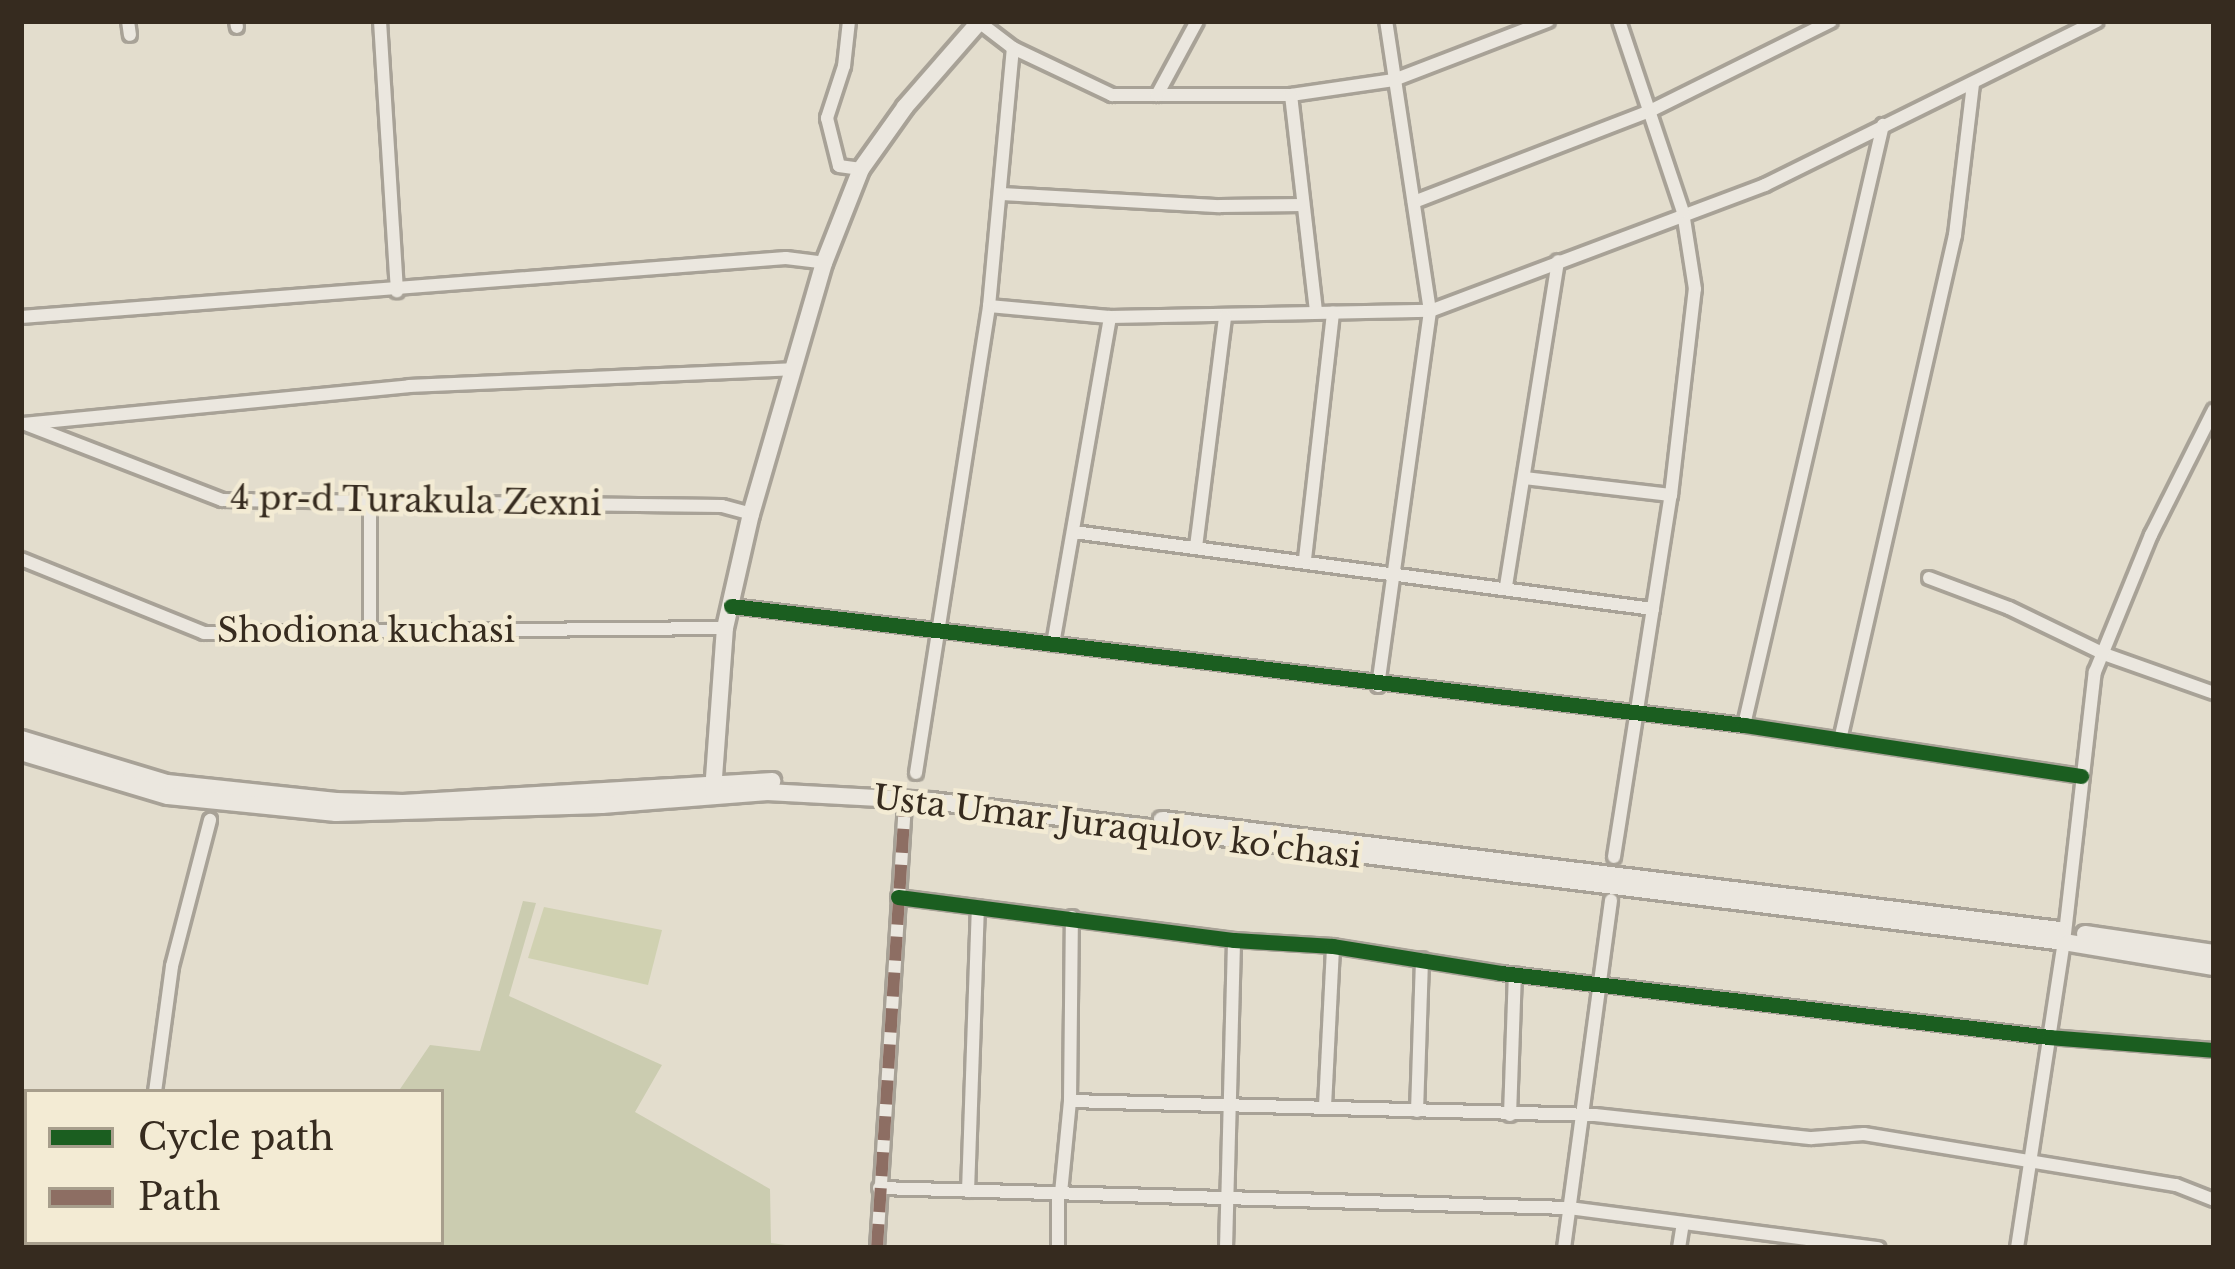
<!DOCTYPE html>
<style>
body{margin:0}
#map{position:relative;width:2235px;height:1269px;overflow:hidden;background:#e3ddcd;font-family:"Libre Baskerville",serif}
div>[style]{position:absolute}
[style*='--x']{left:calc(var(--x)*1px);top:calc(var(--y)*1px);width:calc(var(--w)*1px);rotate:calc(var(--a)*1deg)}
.green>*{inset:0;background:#d0d1b1}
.cemetery>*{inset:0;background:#cbccb0}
.roads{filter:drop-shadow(3px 0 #a8a297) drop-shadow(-3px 0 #a8a297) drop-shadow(0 3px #a8a297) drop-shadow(0 -3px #a8a297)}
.street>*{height:12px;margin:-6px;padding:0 6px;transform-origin:6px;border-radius:6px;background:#ebe7df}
.secondary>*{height:16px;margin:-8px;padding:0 8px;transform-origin:8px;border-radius:8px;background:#ebe7df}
.quiet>*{height:12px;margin-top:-6px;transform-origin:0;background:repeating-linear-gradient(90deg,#8d6e63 0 24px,transparent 0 36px)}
.cycleway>*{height:15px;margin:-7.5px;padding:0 7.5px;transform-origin:7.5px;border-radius:7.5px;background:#1b5e20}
span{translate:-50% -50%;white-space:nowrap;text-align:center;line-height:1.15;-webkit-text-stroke:9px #f3ebd4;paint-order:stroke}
.street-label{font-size:33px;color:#362b1f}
.frame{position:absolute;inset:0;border:24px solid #362b1f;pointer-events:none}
.legend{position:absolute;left:24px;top:1089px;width:420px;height:156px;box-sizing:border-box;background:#f3ebd4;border:3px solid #a79e8c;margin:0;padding:15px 21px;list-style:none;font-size:36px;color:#362b1f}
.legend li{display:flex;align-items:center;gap:24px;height:60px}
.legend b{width:60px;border:3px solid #a79e8c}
</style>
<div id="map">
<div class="green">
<div style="clip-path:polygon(544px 907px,662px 930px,648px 985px,528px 958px)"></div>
</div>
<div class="cemetery">
<div style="clip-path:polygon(523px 901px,536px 903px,509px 996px,662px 1065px,635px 1112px,770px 1189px,771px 1243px,808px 1248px,257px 1248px,258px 1242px,441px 1242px,441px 1092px,398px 1092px,430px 1045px,480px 1051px)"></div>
</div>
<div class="roads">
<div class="street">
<div style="--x:128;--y:21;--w:14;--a:82"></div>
<div style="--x:236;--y:21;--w:6;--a:81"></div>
<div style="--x:380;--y:21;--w:271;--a:86.4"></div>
<div style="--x:849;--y:21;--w:45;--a:96.3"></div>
<div style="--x:844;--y:66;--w:55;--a:108.1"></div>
<div style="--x:827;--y:118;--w:49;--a:76"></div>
<div style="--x:839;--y:166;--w:22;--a:8"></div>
<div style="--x:979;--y:22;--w:43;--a:37.4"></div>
<div style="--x:1013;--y:48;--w:110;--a:25.4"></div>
<div style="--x:1112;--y:95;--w:179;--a:0"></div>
<div style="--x:1291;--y:95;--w:104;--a:-8.3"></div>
<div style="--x:1394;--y:80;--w:165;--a:-21"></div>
<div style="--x:1157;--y:95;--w:84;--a:-61.6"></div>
<div style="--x:1291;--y:95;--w:216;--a:83.4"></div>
<div style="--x:1002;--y:194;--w:218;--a:3.2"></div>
<div style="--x:1220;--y:206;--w:83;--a:-0.7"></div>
<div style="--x:1414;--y:202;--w:253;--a:-21.1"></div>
<div style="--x:1650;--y:111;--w:202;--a:-26.4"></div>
<div style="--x:989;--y:306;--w:121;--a:5.2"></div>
<div style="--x:1110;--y:317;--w:320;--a:-1.1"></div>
<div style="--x:1430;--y:311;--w:358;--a:-20.6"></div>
<div style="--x:1765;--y:185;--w:370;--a:-26.3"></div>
<div style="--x:21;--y:317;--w:767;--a:-4.41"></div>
<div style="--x:786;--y:258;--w:38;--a:7"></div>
<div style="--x:24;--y:424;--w:387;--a:-5.6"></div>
<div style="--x:409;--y:386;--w:383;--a:-2.5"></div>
<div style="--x:28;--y:425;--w:208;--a:21.1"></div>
<div style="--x:222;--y:500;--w:500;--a:0.69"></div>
<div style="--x:722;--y:506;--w:30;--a:15"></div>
<div style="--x:1524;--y:478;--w:148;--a:6.6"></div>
<div style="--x:370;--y:505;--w:126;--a:90"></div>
<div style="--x:1074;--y:532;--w:584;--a:7.58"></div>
<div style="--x:1196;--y:547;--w:232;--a:-82.8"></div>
<div style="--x:21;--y:559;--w:197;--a:22"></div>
<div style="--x:204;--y:633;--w:521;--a:-0.55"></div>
<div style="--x:1305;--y:559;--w:248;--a:-83.5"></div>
<div style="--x:1929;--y:578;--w:85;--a:20.6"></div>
<div style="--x:2009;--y:608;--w:106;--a:25.8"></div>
<div style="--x:2104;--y:654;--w:117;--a:19.5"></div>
<div style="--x:1506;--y:586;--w:329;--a:-80.9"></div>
<div style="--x:731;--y:606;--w:1020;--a:6.7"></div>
<div style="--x:1744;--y:725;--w:341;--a:8.6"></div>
<div style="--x:1053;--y:644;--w:332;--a:-80.1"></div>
<div style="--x:1378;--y:686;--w:379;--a:-82.1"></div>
<div style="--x:1430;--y:311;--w:293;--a:-98.6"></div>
<div style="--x:1744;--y:725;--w:616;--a:-76.96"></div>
<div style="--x:1840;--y:740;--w:518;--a:-77.17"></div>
<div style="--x:1955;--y:235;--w:153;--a:-83.2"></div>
<div style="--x:916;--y:773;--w:473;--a:-81.1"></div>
<div style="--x:989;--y:306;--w:259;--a:-84.7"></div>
<div style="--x:1614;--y:857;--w:366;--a:-81.1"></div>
<div style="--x:1671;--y:495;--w:207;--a:-83.4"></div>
<div style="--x:1695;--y:289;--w:78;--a:-98.9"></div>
<div style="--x:1683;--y:212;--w:201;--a:-108.5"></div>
<div style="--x:898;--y:897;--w:339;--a:7.3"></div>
<div style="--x:1234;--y:940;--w:99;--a:3.5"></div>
<div style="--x:1333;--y:946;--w:170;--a:9.1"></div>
<div style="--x:1501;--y:973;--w:552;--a:6.66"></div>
<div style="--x:2049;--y:1037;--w:166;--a:4.5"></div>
<div style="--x:155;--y:1092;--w:127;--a:-82.3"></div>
<div style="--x:172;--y:966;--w:151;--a:-75.4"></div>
<div style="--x:1070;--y:1101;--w:525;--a:1.53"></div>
<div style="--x:1595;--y:1115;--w:218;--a:6.1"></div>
<div style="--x:1812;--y:1138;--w:52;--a:-4.4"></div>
<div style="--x:1864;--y:1134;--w:316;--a:9.3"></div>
<div style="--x:2176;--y:1185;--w:41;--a:21.5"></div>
<div style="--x:1325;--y:1106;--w:160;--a:-87.1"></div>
<div style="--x:1417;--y:1111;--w:152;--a:-88.1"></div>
<div style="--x:1510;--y:1115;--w:141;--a:-88"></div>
<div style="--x:879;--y:1188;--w:690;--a:1.66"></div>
<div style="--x:1569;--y:1208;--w:312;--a:7.4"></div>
<div style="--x:968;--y:1191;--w:284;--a:-88"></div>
<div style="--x:1061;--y:1193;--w:92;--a:-84.4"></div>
<div style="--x:1070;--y:1101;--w:184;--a:-89.4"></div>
<div style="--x:21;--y:1245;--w:31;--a:-83"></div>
<div style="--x:128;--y:1248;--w:6;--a:-81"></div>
<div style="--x:877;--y:1248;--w:436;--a:-86.4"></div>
<div style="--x:1058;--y:1248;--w:55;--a:-90"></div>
<div style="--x:1226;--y:1248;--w:308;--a:-88.5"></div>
<div style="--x:1564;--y:1248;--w:351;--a:-82.3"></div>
<div style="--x:1679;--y:1248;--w:25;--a:-81"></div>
<div style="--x:2017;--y:1248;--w:310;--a:-81.3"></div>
<div style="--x:2064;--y:942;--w:272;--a:-83.5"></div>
<div style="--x:2095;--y:672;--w:148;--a:-67.8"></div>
<div style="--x:2151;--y:535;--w:140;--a:-63.3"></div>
</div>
<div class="secondary">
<div style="--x:21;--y:739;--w:152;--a:16.8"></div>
<div style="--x:167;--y:783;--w:170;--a:6.1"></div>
<div style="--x:336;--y:801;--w:67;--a:1.7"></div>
<div style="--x:403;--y:803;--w:370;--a:-3.4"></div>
<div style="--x:21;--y:752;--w:153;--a:16.7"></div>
<div style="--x:168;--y:796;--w:169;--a:5.8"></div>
<div style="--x:336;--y:813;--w:266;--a:-1.7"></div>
<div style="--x:602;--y:805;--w:166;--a:-4.5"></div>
<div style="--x:767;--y:792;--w:164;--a:3.1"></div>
<div style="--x:931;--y:801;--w:1142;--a:7.09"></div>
<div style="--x:2064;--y:942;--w:152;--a:9.5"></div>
<div style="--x:713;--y:791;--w:163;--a:-85.8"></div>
<div style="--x:725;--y:628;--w:117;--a:-77.2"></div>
<div style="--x:751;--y:514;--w:261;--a:-73.8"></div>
<div style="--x:824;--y:263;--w:101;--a:-68.5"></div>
<div style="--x:861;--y:169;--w:76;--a:-54.6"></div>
<div style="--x:905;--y:107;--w:114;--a:-48.9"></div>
<div style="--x:1162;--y:820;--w:904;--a:6.99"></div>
<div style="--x:2085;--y:934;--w:130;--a:8.4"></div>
</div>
</div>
<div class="quiet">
<div style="--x:877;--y:1248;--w:436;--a:-86.4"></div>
</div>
<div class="cycleway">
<div style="--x:731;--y:606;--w:1020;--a:6.7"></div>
<div style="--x:1744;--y:725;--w:341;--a:8.6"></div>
<div style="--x:898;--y:897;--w:339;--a:7.3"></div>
<div style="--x:1234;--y:940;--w:99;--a:3.5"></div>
<div style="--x:1333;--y:946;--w:170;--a:9.1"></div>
<div style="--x:1501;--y:973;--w:552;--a:6.66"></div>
<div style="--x:2049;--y:1037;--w:166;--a:4.5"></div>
</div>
<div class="street-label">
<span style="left:416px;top:501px;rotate:1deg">4 pr-d Turakula Zexni</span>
<span style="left:366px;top:631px">Shodiona kuchasi</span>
<span style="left:1117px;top:827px;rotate:7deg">Usta Umar Juraqulov ko'chasi</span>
</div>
<div class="frame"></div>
<ul class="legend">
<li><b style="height:15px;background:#1b5e20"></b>Cycle path</li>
<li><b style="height:15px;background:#8d6e63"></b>Path</li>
</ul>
</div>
